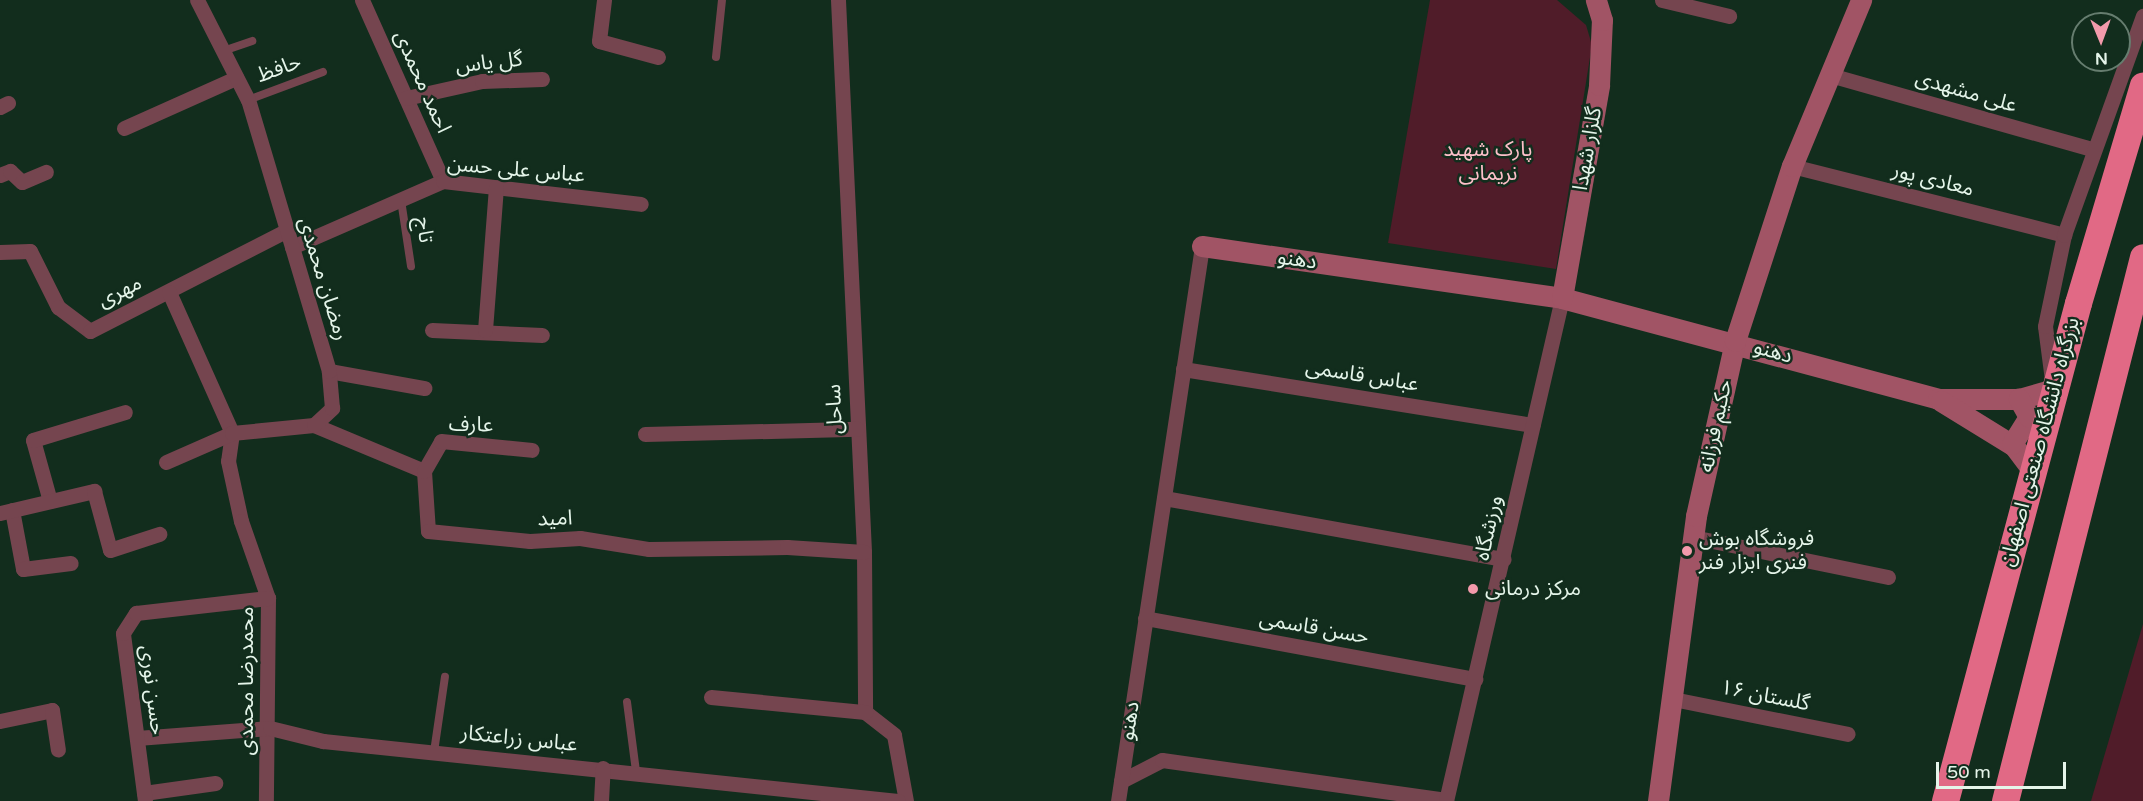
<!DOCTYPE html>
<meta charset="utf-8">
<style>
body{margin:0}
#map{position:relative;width:2143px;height:801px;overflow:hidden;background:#122d1d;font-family:"Varela Round","Noto Sans Arabic",sans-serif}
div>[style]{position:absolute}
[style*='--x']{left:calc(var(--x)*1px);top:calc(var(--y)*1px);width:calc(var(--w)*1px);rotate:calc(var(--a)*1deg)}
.green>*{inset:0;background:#501c29}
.lane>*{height:8px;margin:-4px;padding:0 4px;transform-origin:4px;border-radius:4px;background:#75454f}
.street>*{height:15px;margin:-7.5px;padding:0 7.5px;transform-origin:7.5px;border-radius:7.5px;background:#75454f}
.secondary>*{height:21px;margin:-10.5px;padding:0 10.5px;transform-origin:10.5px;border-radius:10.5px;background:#a15465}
.highway>*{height:27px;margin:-13.5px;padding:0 13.5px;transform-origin:13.5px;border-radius:13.5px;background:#e16985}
.dots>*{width:16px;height:16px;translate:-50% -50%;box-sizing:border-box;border:3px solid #122d1d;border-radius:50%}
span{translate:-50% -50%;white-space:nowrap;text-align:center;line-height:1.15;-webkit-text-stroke:5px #122d1d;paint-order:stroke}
.street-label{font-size:21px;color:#e5f5ea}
.park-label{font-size:21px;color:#fdbfc9}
.poi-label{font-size:21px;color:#e5f5ea}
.left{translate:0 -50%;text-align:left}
.north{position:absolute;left:2071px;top:12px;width:60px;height:60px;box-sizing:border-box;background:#122d1d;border:2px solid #667d6f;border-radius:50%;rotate:179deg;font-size:16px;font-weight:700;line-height:24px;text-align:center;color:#e5f5ea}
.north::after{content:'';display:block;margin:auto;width:21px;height:27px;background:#f39aab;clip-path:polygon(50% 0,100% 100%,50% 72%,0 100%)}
.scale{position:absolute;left:1936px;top:762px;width:130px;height:27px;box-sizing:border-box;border:3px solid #e5f5ea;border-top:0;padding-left:8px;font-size:18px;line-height:21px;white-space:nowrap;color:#e5f5ea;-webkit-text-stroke:4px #122d1d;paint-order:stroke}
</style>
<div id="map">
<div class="green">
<div style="clip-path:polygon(1430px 0,1557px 0,1586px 25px,1592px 45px,1556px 269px,1388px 243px)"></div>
<div style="clip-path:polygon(2143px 624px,2143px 801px,2091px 801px)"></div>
</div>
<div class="lane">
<div style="--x:223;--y:51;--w:31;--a:-19"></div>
<div style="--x:716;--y:57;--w:57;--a:-84"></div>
<div style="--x:248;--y:100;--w:80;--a:-20.5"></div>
<div style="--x:401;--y:200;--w:67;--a:81.4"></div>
<div style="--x:627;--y:702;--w:70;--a:82.6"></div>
<div style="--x:434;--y:752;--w:76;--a:-81.7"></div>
</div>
<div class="street">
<div style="--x:362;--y:0;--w:198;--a:65.9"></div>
<div style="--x:604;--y:0;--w:41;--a:97"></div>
<div style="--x:599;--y:41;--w:61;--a:15.2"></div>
<div style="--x:838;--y:0;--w:553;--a:87.3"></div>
<div style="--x:864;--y:552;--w:160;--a:89.6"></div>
<div style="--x:865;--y:712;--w:37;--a:38"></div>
<div style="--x:894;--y:735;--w:67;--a:79.7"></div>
<div style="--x:1662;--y:0;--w:69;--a:13.4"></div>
<div style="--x:1830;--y:75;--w:272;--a:15.8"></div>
<div style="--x:406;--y:98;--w:78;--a:-12.6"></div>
<div style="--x:482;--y:81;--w:60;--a:-1.9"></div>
<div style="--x:0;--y:107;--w:9;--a:-27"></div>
<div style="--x:124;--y:128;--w:123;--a:-24.1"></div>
<div style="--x:1792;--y:166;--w:281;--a:14.2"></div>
<div style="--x:0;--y:175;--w:11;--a:-22"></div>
<div style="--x:10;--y:171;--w:16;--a:43"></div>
<div style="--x:22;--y:182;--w:26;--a:-23"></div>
<div style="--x:292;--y:247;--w:165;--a:-23.6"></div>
<div style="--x:443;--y:181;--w:199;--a:6.6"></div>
<div style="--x:0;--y:252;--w:30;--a:-2"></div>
<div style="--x:30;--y:251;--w:63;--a:63.4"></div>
<div style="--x:58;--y:307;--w:40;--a:37"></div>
<div style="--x:90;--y:331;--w:221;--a:-27.1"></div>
<div style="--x:169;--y:292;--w:154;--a:65.9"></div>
<div style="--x:232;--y:433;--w:28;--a:98"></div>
<div style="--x:228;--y:461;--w:61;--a:77.8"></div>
<div style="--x:241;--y:521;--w:82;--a:70.7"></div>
<div style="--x:268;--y:598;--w:203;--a:90.6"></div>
<div style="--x:432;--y:330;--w:110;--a:2.6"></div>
<div style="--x:485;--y:330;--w:143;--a:-85.6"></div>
<div style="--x:1183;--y:369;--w:354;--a:9.1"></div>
<div style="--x:329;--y:371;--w:97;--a:10.1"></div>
<div style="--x:2052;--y:380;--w:54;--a:-97.4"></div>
<div style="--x:2045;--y:326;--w:93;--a:-78.2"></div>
<div style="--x:2064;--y:235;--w:233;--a:-70.2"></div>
<div style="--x:314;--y:425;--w:119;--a:22.7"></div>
<div style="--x:424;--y:471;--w:60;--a:86.2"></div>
<div style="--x:428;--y:531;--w:102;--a:5.6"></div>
<div style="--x:530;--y:541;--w:50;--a:-3.4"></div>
<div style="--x:580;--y:538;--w:70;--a:9.1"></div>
<div style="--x:649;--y:549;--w:138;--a:-0.8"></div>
<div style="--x:787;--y:547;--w:77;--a:3.7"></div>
<div style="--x:645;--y:434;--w:212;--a:-1.4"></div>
<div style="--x:166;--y:462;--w:72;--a:-23.7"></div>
<div style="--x:232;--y:433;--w:82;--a:-5.6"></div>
<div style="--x:314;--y:425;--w:25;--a:-43"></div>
<div style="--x:332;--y:408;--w:37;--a:-95"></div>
<div style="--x:329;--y:371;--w:283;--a:-106.6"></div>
<div style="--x:248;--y:100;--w:112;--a:-117"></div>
<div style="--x:424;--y:471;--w:34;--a:-60"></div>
<div style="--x:441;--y:441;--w:91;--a:5.6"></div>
<div style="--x:1164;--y:498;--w:345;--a:10.2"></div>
<div style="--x:50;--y:501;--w:63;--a:-105.6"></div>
<div style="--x:33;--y:440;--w:96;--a:-16.9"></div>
<div style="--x:12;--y:510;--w:60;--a:79.4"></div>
<div style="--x:23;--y:569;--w:48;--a:-7.1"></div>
<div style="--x:0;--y:513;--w:97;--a:-13.2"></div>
<div style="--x:94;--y:491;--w:61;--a:74.8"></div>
<div style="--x:110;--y:550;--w:52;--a:-18.1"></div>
<div style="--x:1693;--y:537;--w:199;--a:11.6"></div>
<div style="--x:1145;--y:618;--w:336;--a:10.5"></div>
<div style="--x:711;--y:697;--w:155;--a:5.6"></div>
<div style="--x:1673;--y:699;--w:178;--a:11.3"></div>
<div style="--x:0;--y:721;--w:53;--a:-11.9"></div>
<div style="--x:52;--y:710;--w:40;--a:81.5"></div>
<div style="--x:137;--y:738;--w:133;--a:-4.3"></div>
<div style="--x:270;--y:728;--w:55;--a:13.8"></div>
<div style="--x:323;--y:741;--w:578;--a:5.96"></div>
<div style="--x:1121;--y:781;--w:46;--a:-27.1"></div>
<div style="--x:1162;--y:760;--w:287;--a:8"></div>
<div style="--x:144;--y:793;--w:72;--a:-8"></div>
<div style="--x:145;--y:801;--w:169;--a:-97.5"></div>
<div style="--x:123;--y:633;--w:24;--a:-57"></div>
<div style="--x:136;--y:613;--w:133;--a:-6.5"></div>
<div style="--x:601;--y:801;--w:33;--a:-87"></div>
<div style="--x:1118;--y:801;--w:561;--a:-81.39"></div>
<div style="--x:1446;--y:801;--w:516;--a:-77.01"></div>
</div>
<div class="secondary">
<div style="--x:1202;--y:246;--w:364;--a:8.2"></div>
<div style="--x:1562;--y:298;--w:389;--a:15"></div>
<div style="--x:1938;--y:399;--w:81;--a:0"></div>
<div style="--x:2019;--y:399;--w:36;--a:-16"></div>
<div style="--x:1562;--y:298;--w:216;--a:-80.1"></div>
<div style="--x:1599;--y:85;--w:65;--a:-87.4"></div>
<div style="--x:1602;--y:20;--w:21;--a:-107"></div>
<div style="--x:1941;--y:401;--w:86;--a:31.7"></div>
<div style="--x:2014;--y:446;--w:30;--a:53"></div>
<div style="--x:2012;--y:444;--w:32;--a:-58"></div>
<div style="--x:2029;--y:417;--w:21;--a:-119"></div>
<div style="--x:1658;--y:801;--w:288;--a:-82.4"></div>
<div style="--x:1696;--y:516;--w:179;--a:-77.4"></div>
<div style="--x:1735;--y:341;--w:184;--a:-72"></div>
<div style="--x:1792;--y:166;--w:180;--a:-67.4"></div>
</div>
<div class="highway">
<div style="--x:1945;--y:801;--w:515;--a:-75.05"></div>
<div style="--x:2078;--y:303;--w:227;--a:-73.4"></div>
<div style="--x:2005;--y:801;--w:561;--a:-75.77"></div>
</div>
<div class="dots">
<div style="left:1687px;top:551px;background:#f39aab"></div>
<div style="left:1473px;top:589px;background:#f39aab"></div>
</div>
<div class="street-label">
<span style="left:489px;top:63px;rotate:-6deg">گل یاس</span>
<span style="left:279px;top:69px;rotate:-20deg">حافظ</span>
<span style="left:422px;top:82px;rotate:66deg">احمد محمدی</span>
<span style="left:1966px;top:92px;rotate:16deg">علی مشهدی</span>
<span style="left:1588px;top:149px;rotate:-80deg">گلزار شهدا</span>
<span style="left:516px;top:170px;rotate:5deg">عباس علی حسن</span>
<span style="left:1933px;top:180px;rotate:14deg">معادی پور</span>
<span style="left:424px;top:230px;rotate:82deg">تاج</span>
<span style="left:1297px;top:260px;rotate:8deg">دهنو</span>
<span style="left:323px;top:279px;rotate:73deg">رمضان محمدی</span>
<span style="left:120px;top:292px;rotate:-26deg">مهری</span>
<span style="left:1773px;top:352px;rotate:16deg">دهنو</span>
<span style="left:1362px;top:376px;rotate:9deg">عباس قاسمی</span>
<span style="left:835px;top:409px;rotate:-92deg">ساحل</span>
<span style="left:471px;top:425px;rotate:2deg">عارف</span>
<span style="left:1716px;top:426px;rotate:-78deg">حکیم فرزانه</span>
<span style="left:2040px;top:442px;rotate:-75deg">بزرگراه دانشگاه صنعتی اصفهان</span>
<span style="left:555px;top:519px;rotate:-2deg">امید</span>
<span style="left:1489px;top:528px;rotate:-78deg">ورزشگاه</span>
<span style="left:1314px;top:628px;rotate:10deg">حسن قاسمی</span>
<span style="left:247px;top:681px;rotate:-90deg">محمدرضا محمدی</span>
<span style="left:152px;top:690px;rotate:83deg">حسن نوری</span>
<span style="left:1765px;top:696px;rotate:11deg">گلستان ۱۶</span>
<span style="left:1130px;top:721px;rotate:-81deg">دهنو</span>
<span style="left:519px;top:739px;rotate:6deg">عباس زراعتکار</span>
</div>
<div class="park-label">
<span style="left:1488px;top:162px">پارک شهید<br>نریمانی</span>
</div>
<div class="poi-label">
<span class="left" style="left:1699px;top:551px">فروشگاه بوش<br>فنری ابزار فنر</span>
<span class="left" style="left:1485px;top:589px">مرکز درمانی</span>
</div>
<div class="north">N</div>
<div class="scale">50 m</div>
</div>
